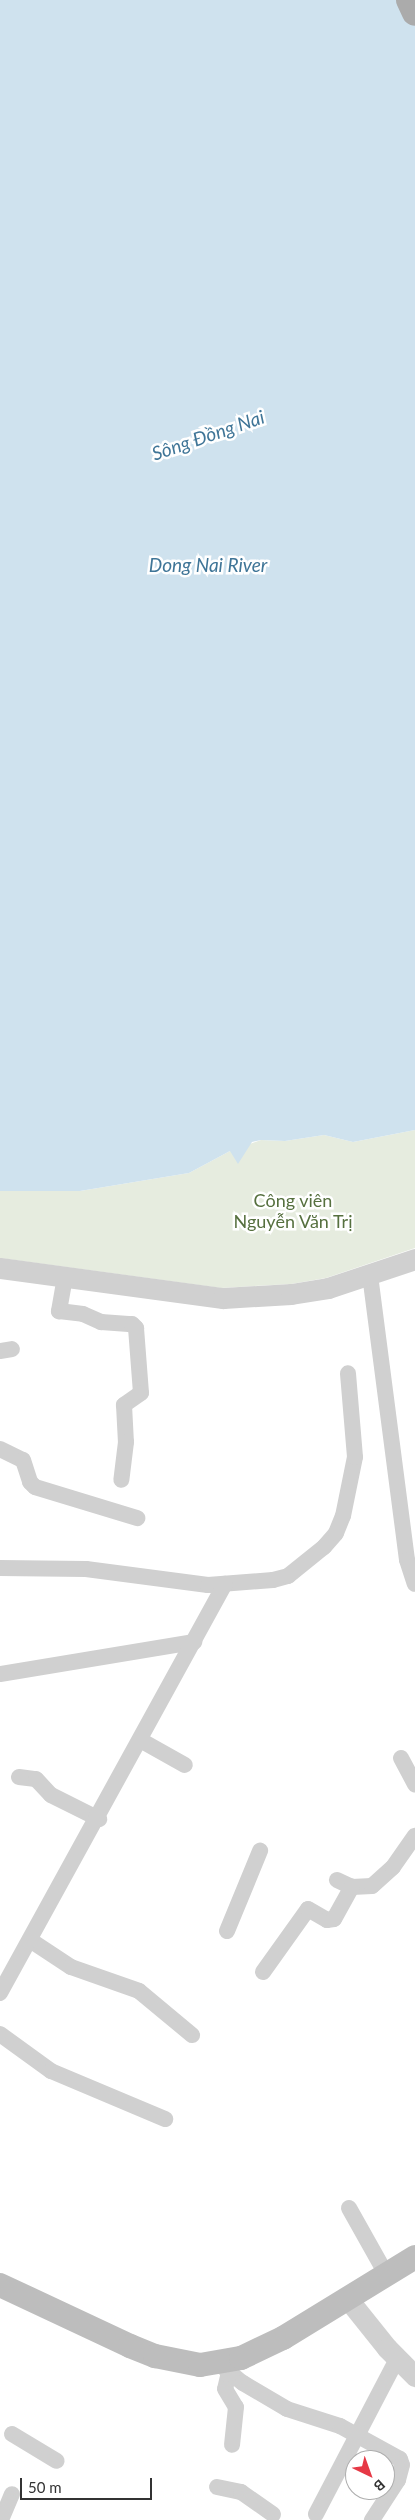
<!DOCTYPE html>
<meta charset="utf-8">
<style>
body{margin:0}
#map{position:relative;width:415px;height:2520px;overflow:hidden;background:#fff;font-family:Lato,sans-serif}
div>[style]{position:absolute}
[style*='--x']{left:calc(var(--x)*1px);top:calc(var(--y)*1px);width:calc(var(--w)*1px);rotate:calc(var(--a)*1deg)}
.green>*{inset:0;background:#e6ecdf}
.water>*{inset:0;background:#cfe2ee}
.minor>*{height:16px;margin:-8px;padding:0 8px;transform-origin:8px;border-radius:8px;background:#d0d0d0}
.tertiary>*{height:21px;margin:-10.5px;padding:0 10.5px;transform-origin:10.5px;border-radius:10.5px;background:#d0d0d0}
.secondary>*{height:24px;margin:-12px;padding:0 12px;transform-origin:12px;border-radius:12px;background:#bdbdbd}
.primary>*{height:26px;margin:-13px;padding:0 13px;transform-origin:13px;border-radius:13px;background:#ababab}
span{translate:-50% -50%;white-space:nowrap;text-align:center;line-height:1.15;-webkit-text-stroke:5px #fff;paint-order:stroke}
.park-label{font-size:18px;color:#56703f}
.water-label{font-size:19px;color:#3f7597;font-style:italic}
.north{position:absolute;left:345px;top:2450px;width:50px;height:50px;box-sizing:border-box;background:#fff;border:1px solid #adadad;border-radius:50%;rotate:138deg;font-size:14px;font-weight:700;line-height:20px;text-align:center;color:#333}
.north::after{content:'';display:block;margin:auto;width:18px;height:22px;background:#e63946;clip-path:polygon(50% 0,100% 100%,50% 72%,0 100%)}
.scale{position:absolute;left:20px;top:2478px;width:132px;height:22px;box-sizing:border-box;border:2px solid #333;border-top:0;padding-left:6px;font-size:15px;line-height:18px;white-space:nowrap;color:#333;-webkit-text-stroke:4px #fff;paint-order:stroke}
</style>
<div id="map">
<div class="green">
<div style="clip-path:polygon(415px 1130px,415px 1248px,326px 1278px,291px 1284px,221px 1288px,0 1258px,0 1191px,80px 1191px,189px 1173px,230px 1151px,261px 1140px,285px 1141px,324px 1135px,353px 1142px)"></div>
</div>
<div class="water">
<div style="clip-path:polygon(0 0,415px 0,415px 1130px,353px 1142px,324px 1135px,285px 1141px,261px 1140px,252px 1142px,238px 1164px,230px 1151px,189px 1173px,80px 1191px,0 1191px)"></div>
</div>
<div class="minor">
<div style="--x:370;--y:1275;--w:287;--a:82.6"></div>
<div style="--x:407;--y:1560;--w:25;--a:72"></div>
<div style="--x:65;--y:1277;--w:35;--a:100"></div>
<div style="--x:59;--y:1311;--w:24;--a:7"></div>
<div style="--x:83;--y:1314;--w:20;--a:24"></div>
<div style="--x:101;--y:1322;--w:31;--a:4"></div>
<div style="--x:132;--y:1324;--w:6;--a:45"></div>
<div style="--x:136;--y:1328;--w:65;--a:85.6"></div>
<div style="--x:141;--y:1393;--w:21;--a:145"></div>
<div style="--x:124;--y:1405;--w:37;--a:87"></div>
<div style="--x:126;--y:1442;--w:38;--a:97"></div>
<div style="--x:0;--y:1351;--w:12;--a:-9"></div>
<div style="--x:0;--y:1449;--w:25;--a:26"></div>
<div style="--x:23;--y:1460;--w:23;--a:72"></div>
<div style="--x:30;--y:1482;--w:7;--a:45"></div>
<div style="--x:35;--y:1487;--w:107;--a:16.9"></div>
<div style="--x:0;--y:1568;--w:86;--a:0.7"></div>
<div style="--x:86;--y:1569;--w:123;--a:7.5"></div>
<div style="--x:208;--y:1585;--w:65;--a:-4.4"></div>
<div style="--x:273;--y:1580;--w:16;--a:-15"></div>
<div style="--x:288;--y:1576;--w:46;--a:-38.9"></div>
<div style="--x:324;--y:1547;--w:18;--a:-49"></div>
<div style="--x:336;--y:1533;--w:18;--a:-68"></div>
<div style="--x:343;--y:1516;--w:60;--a:-78.5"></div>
<div style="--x:355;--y:1457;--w:84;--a:-94.8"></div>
<div style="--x:0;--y:1674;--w:197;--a:-9.4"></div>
<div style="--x:142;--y:1741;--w:49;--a:29.2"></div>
<div style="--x:401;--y:1758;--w:30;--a:62"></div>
<div style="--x:19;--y:1777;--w:17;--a:7"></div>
<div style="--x:36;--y:1779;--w:22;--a:47"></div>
<div style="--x:51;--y:1795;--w:54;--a:26.6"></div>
<div style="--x:337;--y:1880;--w:17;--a:25"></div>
<div style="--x:352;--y:1887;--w:20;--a:-3"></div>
<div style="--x:372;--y:1886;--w:28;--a:-42"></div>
<div style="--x:393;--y:1867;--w:38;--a:-55"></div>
<div style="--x:227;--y:1931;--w:87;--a:-67.6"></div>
<div style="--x:30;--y:1940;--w:49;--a:33.4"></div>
<div style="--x:71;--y:1967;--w:72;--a:19.4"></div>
<div style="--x:139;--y:1991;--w:69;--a:39.7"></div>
<div style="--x:263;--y:1972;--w:77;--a:-54.5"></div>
<div style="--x:308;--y:1909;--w:22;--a:30"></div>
<div style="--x:327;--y:1920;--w:7;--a:-8"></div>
<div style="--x:334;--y:1919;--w:37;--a:-61"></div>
<div style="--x:0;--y:1993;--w:467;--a:-61.2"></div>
<div style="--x:0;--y:2034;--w:63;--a:36"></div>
<div style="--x:51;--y:2071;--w:124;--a:22.8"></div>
<div style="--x:349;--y:2208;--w:76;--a:60.7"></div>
<div style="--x:218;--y:2363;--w:32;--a:39"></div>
<div style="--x:243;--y:2383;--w:51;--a:30.6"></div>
<div style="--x:287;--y:2409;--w:56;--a:17.8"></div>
<div style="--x:340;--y:2426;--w:68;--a:28.8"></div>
<div style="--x:400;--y:2459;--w:6;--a:72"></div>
<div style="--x:402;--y:2465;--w:16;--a:105"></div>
<div style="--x:398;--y:2480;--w:48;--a:123"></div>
<div style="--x:229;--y:2372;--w:17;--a:103"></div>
<div style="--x:225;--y:2389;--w:21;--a:59"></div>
<div style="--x:236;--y:2407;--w:38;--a:96"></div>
<div style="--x:12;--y:2434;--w:52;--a:31"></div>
<div style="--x:217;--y:2487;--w:25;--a:12"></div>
<div style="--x:241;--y:2492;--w:39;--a:35"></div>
<div style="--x:316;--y:2514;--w:175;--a:-62.4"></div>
<div style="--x:1;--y:2520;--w:28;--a:-67"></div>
</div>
<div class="tertiary">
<div style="--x:0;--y:1268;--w:225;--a:7.7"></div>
<div style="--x:223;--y:1298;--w:68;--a:-3.4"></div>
<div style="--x:291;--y:1294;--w:37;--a:-9"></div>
<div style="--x:328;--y:1288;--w:92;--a:-18.4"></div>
<div style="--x:347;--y:2298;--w:64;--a:51.3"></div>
<div style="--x:387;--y:2348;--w:40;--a:45"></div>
</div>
<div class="secondary">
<div style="--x:0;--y:2285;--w:144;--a:25.1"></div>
<div style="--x:130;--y:2346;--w:27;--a:22"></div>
<div style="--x:155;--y:2356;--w:46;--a:11.3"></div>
<div style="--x:200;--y:2365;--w:42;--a:-9.7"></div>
<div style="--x:241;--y:2358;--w:47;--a:-25.5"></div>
<div style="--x:283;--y:2338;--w:155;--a:-31.5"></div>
</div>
<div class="primary">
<div style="--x:409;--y:0;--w:14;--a:65"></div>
</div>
<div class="park-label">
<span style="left:293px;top:1211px">Công viên<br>Nguyễn Văn Trị</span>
</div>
<div class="water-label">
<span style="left:208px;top:435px;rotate:-19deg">Sông Đồng Nai</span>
<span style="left:208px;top:565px">Dong Nai River</span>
</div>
<div class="north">B</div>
<div class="scale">50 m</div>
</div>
